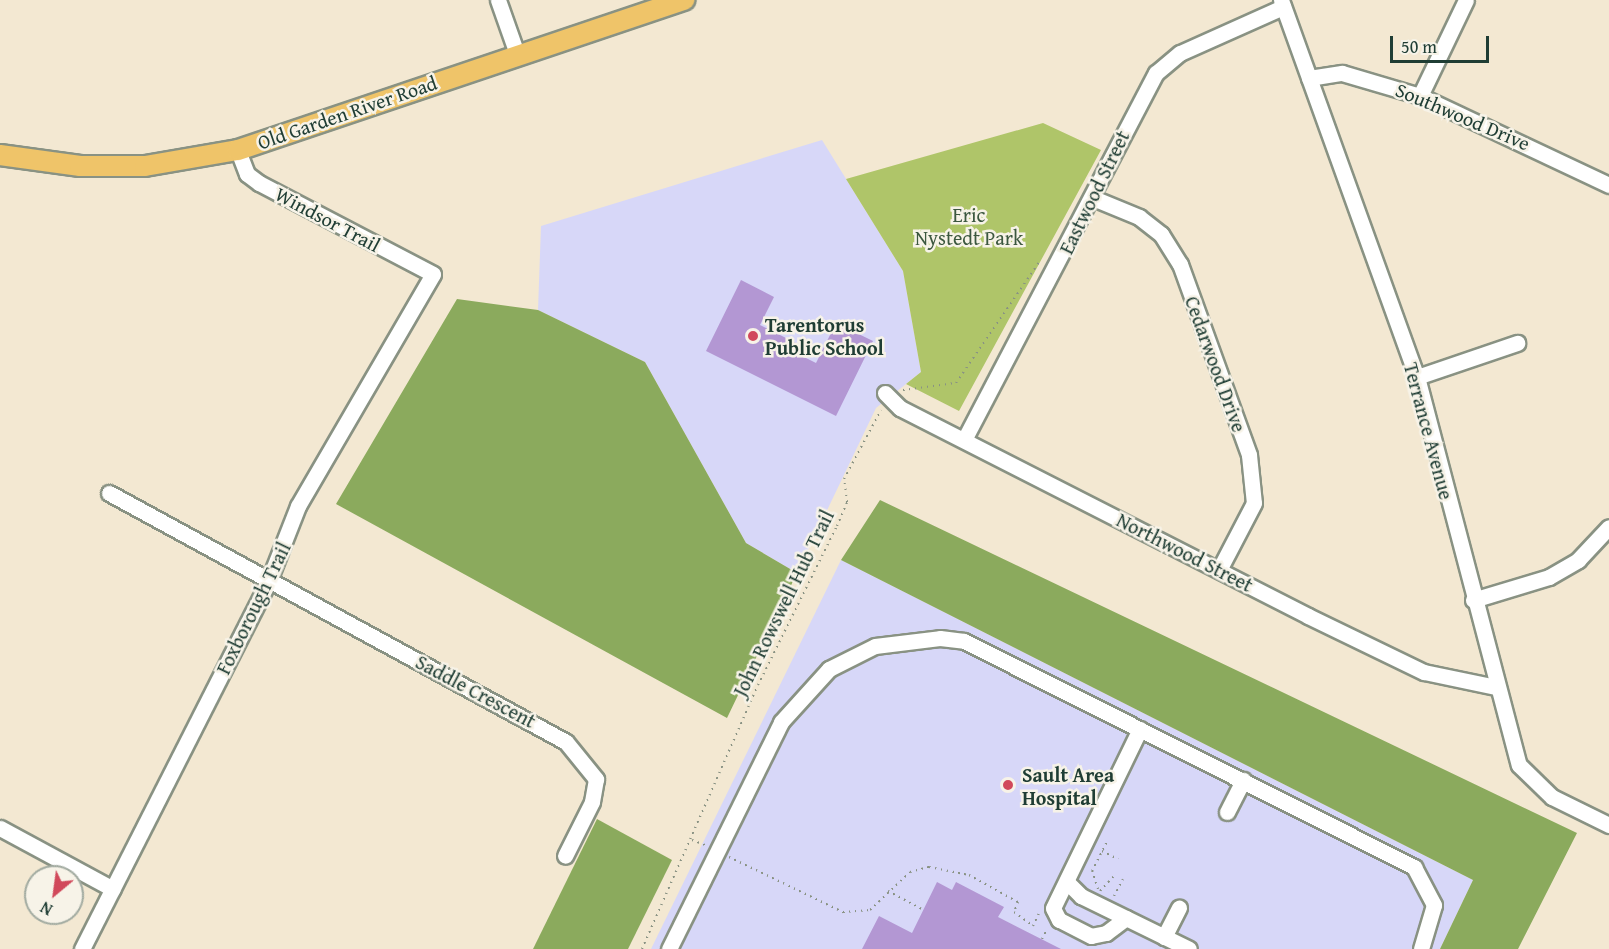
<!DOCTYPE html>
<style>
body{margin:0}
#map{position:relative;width:1609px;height:949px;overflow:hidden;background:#f3e8d2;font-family:"Gentium Book Plus",serif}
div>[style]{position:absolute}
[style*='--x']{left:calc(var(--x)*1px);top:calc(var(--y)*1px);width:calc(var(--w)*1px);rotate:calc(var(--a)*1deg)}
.built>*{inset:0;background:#d7d7f8}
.green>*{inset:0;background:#afc569}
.forest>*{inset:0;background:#8baa5d}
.building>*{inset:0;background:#b397d3}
.path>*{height:2px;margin-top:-1px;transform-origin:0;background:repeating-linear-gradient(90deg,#899283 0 1.5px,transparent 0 6px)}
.roads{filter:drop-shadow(2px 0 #899283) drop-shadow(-2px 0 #899283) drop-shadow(0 2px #899283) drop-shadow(0 -2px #899283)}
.minor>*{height:15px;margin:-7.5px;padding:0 7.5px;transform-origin:7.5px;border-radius:7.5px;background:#fff}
.major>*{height:20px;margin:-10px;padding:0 10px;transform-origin:10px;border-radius:10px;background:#efc469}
.dots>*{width:16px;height:16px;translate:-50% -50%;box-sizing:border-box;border:3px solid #f7f3e8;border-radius:50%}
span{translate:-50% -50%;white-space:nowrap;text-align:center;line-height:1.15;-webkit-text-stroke:5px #f7f3e8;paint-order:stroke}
.street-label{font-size:20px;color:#1f3d34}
.park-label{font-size:20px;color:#3c583f}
.poi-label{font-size:20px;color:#1f3d34;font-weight:700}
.left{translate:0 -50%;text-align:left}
.north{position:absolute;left:24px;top:865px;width:60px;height:60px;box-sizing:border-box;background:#f7f3e8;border:2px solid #a1aaa0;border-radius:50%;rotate:209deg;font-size:16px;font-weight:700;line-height:24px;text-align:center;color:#1f3d34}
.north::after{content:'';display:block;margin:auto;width:21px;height:27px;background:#d1495b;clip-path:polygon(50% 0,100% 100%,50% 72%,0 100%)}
.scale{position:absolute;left:1390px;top:36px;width:99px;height:27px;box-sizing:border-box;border:3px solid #1f3d34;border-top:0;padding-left:8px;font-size:18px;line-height:21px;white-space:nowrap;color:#1f3d34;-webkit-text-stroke:4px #f7f3e8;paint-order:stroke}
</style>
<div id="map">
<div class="built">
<div style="clip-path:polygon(822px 140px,903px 271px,921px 372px,876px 408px,797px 573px,746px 543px,645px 362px,538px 310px,541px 226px)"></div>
<div style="clip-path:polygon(841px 560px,1473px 880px,1440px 949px,651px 949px)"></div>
</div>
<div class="green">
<div style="clip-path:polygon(1043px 123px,1101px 150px,959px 411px,906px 384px,921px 372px,903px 271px,846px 179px)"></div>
</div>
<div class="forest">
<div style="clip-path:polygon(457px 299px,538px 310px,645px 362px,746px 543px,797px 573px,727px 718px,336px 504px)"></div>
<div style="clip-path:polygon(880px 500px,1577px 833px,1518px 949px,1440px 949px,1473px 880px,841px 560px)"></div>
<div style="clip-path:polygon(597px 819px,672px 860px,628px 949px,533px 949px)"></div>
</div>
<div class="building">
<div style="clip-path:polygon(741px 280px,774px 297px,760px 325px,802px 346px,798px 354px,816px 363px,836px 323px,873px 341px,836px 416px,706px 351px)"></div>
<div style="clip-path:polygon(937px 882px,952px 890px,956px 882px,1004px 907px,998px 917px,1061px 949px,862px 949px,879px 916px,912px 933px)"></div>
</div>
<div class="path">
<div style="--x:903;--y:390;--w:53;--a:-7.5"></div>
<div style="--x:956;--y:383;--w:148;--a:-55.5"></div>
<div style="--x:692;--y:840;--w:14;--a:21"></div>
<div style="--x:1102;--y:851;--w:18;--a:27"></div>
<div style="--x:729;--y:857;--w:127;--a:25.8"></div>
<div style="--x:843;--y:912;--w:27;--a:-4"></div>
<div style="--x:870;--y:910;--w:55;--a:-43.5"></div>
<div style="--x:910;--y:872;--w:20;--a:-15"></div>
<div style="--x:929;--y:867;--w:41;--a:11.3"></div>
<div style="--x:969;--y:875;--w:56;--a:28.9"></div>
<div style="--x:1018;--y:902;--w:11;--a:112"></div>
<div style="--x:1014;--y:912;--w:24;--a:36"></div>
<div style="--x:1033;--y:926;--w:14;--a:-65"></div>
<div style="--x:1098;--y:889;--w:19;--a:-108"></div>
<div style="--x:1092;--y:871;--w:34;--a:-63"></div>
<div style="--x:888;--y:891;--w:38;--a:28"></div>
<div style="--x:1100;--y:891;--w:23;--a:-47"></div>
<div style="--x:1114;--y:896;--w:19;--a:-62"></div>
<div style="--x:1042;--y:939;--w:11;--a:-63"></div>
<div style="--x:642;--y:949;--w:288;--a:-66.3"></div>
<div style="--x:758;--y:685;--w:178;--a:-63.6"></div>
<div style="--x:837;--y:526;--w:26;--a:-67"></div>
<div style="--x:847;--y:502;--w:23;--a:-97"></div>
<div style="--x:844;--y:479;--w:78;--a:-61.8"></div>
</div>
<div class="roads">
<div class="minor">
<div style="--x:498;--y:0;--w:57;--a:70.6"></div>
<div style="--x:1281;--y:0;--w:401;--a:70.2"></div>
<div style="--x:1417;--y:377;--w:401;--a:75.3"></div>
<div style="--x:1519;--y:765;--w:46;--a:44.1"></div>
<div style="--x:1552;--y:797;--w:64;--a:26.2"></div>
<div style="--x:1309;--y:78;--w:33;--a:-9"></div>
<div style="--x:1342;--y:73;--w:81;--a:16.4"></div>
<div style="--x:1420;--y:96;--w:209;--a:25.2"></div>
<div style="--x:1420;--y:96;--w:106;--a:-64.4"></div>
<div style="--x:1093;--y:198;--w:50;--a:22.4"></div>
<div style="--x:1139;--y:217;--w:28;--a:38"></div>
<div style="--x:1161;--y:234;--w:36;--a:58"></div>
<div style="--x:1180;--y:264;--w:203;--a:70.1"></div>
<div style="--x:1249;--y:455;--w:48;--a:84.1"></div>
<div style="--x:1254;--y:503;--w:73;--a:117.6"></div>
<div style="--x:1417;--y:377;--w:106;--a:-18.8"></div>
<div style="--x:885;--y:393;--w:21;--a:45"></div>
<div style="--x:900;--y:408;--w:458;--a:27"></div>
<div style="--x:1308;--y:616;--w:129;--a:25.8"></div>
<div style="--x:1424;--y:672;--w:74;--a:11.8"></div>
<div style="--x:965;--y:438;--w:412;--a:-62.4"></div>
<div style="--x:1156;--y:73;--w:31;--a:-40"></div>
<div style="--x:1180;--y:53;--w:113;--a:-24.1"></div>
<div style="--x:109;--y:493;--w:520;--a:28.58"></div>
<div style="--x:566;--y:742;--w:48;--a:51"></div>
<div style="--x:596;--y:779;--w:23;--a:100"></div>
<div style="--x:592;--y:802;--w:60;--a:116.6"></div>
<div style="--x:1473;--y:600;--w:79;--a:-16.8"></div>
<div style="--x:1549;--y:577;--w:34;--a:-30"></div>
<div style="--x:1578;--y:560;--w:45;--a:-46.8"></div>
<div style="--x:1227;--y:812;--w:36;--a:-63"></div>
<div style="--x:0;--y:828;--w:128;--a:28.4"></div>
<div style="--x:1067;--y:882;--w:20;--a:45"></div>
<div style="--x:1081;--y:896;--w:120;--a:26.1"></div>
<div style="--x:1126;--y:918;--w:25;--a:143"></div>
<div style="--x:1106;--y:933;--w:15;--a:169"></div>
<div style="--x:1091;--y:936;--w:36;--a:-153"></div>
<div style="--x:1059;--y:920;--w:13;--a:-117"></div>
<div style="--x:1053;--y:908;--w:199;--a:-64.1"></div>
<div style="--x:1164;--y:937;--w:33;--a:-63"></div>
<div style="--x:82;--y:949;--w:414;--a:-63.1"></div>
<div style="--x:269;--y:580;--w:79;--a:-68.6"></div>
<div style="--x:298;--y:506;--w:268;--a:-59.8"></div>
<div style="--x:433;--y:274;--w:196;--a:-152.4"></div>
<div style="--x:259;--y:183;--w:15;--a:-143"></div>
<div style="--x:247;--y:174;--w:26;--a:-111"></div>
<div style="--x:669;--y:949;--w:253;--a:-63.7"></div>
<div style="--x:781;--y:722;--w:72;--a:-47.8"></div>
<div style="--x:829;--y:669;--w:51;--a:-26.6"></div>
<div style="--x:875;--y:646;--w:65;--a:-7"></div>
<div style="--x:940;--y:638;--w:24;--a:7"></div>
<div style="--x:964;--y:641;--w:504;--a:26.67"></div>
<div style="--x:1414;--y:867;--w:43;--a:62.2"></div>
<div style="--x:1434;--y:905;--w:46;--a:106.5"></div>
</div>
<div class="major">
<div style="--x:0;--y:155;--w:81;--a:7.8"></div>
<div style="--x:80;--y:166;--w:65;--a:0"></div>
<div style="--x:145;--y:166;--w:94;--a:-9.8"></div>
<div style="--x:238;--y:150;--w:471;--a:-18.6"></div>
</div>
</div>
<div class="dots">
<div style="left:753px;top:336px;background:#d1495b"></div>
<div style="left:1008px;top:785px;background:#d1495b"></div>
</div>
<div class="street-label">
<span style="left:347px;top:112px;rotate:-19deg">Old Garden River Road</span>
<span style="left:1463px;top:116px;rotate:23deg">Southwood Drive</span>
<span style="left:1094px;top:192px;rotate:-64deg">Eastwood Street</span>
<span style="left:328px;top:219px;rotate:28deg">Windsor Trail</span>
<span style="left:1216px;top:364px;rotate:70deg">Cedarwood Drive</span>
<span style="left:1429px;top:431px;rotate:75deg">Terrance Avenue</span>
<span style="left:1185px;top:552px;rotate:27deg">Northwood Street</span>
<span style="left:783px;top:603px;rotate:-64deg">John Rowswell Hub Trail</span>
<span style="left:253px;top:608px;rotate:-64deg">Foxborough Trail</span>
<span style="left:476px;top:691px;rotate:28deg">Saddle Crescent</span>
</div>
<div class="park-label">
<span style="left:969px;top:226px">Eric<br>Nystedt Park</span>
</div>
<div class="poi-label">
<span class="left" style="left:765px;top:336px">Tarentorus<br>Public School</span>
<span class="left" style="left:1022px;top:786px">Sault Area<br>Hospital</span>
</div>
<div class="north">N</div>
<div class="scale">50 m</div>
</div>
